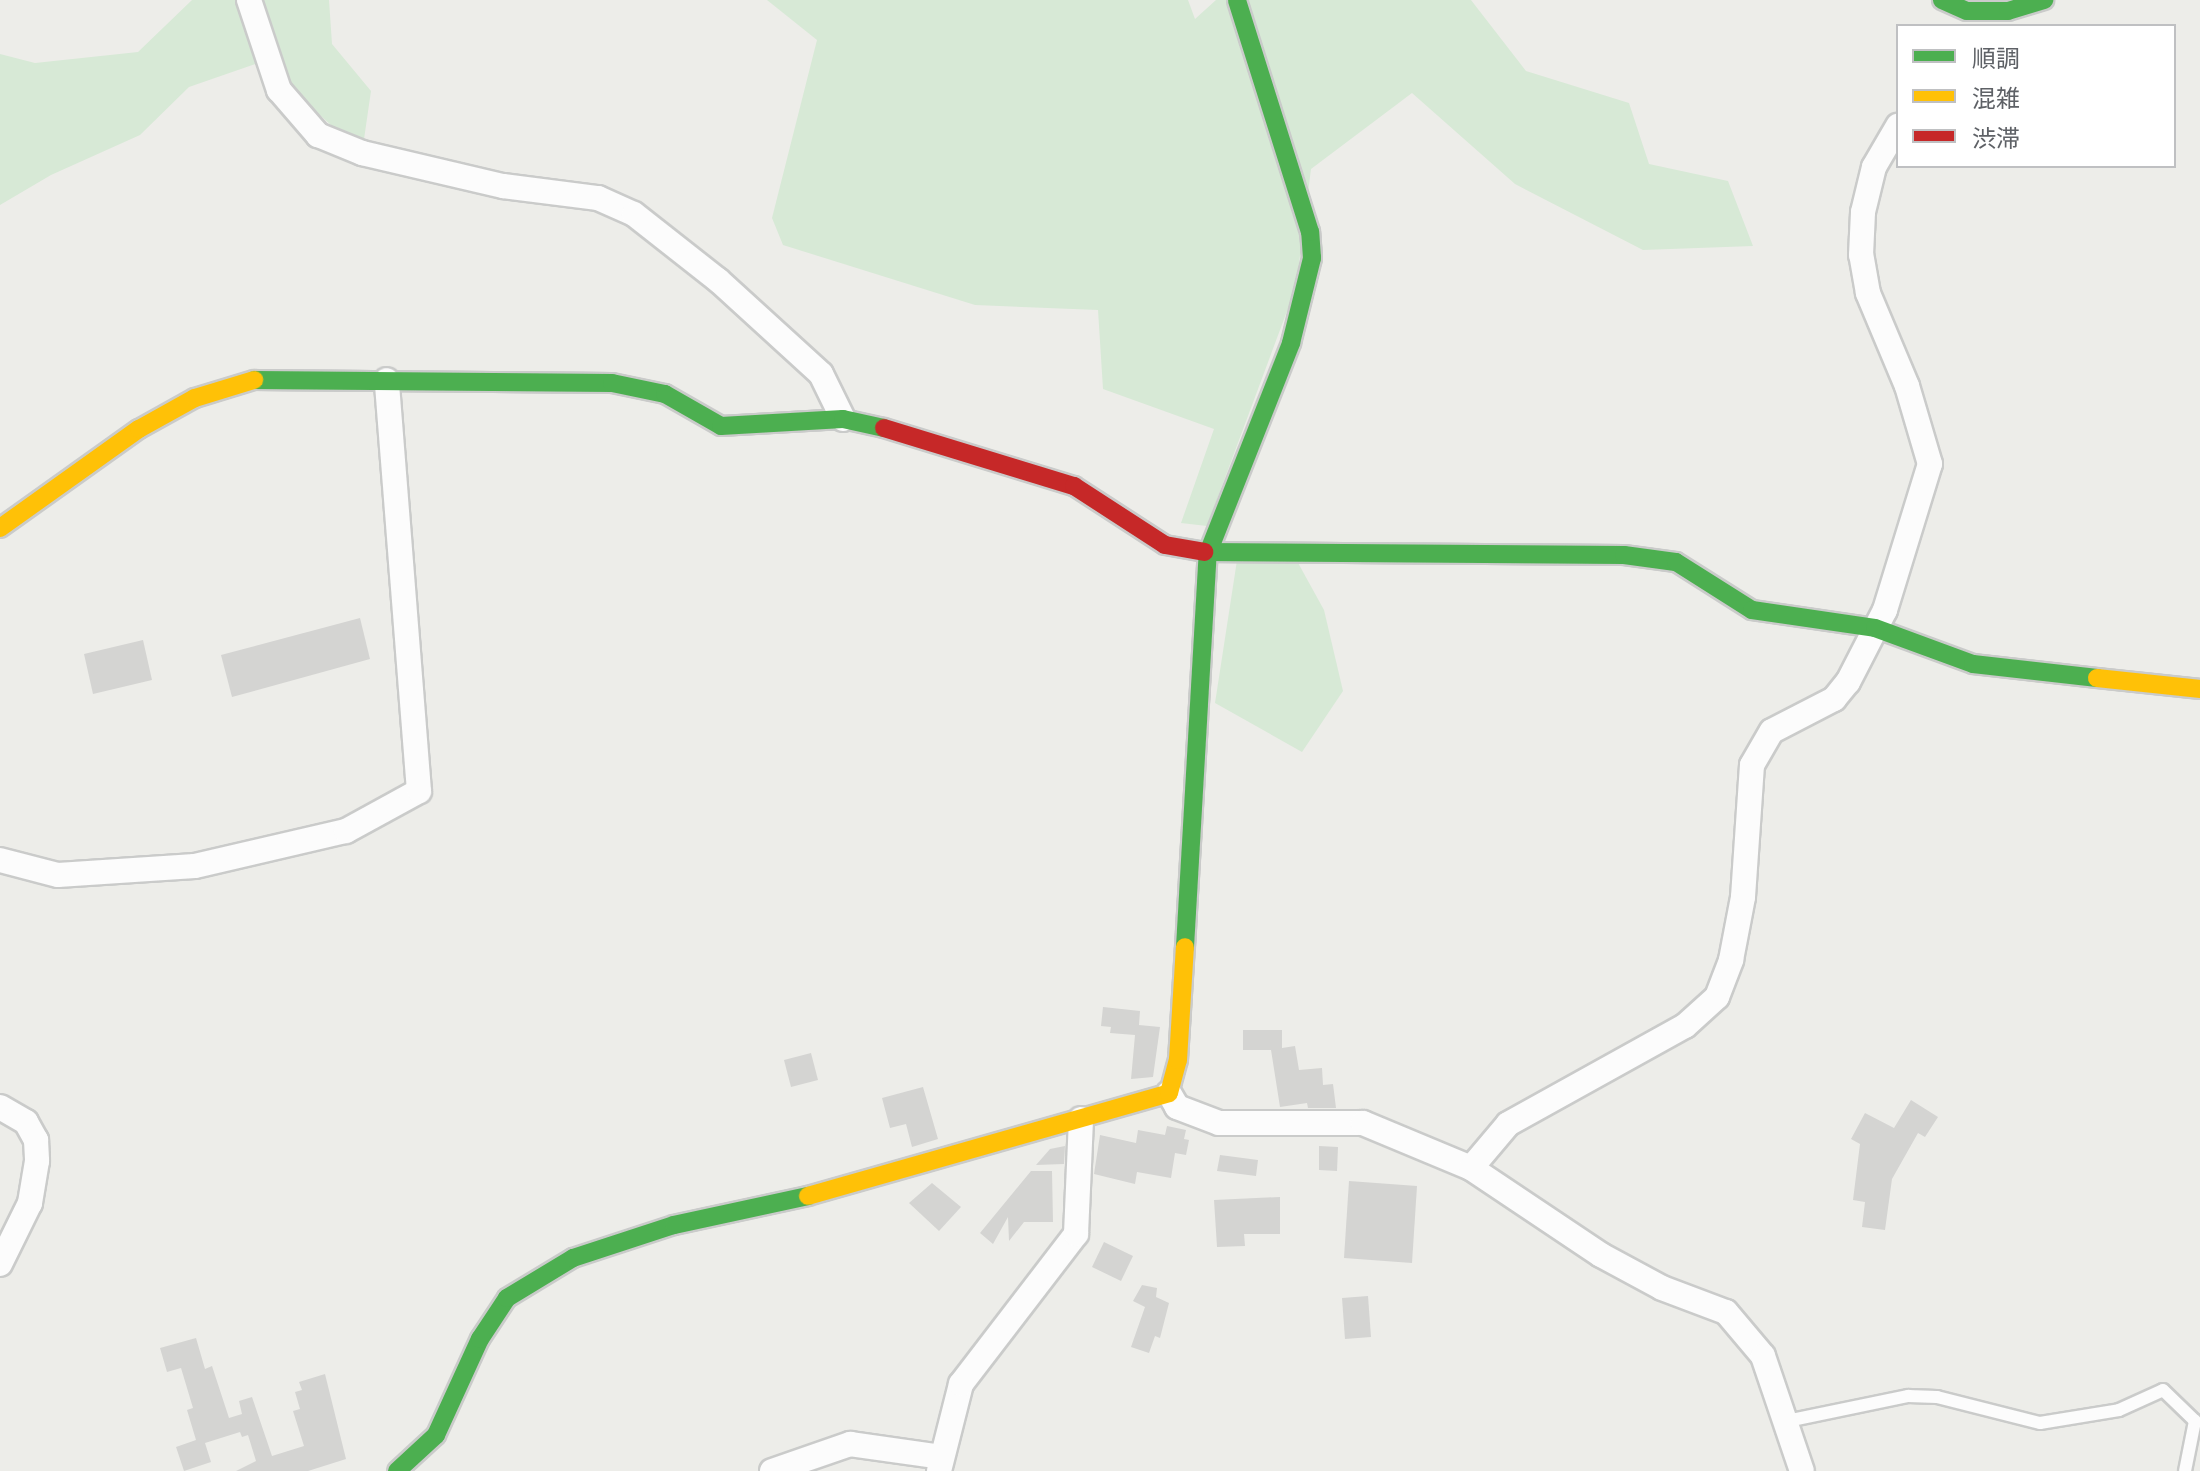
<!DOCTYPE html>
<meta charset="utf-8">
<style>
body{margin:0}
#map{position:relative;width:2200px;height:1471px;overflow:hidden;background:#edede9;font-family:Signika,"Noto Sans JP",sans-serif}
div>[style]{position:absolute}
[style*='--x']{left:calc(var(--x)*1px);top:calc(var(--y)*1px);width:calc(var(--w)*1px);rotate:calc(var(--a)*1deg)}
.green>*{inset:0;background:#d7e9d6}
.building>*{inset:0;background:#d4d4d2}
.roads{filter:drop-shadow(2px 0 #cacbca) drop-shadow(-2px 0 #cacbca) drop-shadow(0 2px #cacbca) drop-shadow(0 -2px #cacbca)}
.lane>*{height:12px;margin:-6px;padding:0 6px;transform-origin:6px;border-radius:6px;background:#fcfcfc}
.street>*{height:24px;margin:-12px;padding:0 12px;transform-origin:12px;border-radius:12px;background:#fcfcfc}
.fast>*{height:18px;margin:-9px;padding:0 9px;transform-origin:9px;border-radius:9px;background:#4caf50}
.slow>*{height:18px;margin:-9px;padding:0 9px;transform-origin:9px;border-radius:9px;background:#ffc107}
.jam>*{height:18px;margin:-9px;padding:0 9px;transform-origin:9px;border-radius:9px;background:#c62828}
span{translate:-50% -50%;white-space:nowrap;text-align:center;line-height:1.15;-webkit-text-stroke:7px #fff;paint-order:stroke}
.legend{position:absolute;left:1896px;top:24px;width:280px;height:144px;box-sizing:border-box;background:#fff;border:2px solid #bfc0c2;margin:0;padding:10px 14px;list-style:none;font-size:24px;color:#5e6166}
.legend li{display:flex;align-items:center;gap:16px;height:40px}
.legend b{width:40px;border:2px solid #bfc0c2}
</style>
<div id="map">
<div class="green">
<div style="clip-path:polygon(192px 0,329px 0,332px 44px,371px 91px,362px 153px,261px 62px,189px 87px,140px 135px,51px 175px,0 205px,0 54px,35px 63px,138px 52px)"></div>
<div style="clip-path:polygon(767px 0,1188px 0,1195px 19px,1216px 0,1471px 0,1526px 71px,1629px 103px,1649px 164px,1728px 181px,1753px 246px,1643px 250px,1515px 184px,1412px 93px,1311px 169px,1296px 287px,1207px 526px,1181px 523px,1214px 429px,1103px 389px,1098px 310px,975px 305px,783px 245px,772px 218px,817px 40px)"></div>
<div style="clip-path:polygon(1240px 541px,1286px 541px,1324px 610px,1343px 691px,1302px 752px,1215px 703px)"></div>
</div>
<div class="building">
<div style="clip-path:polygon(360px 618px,370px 659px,232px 697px,221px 655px)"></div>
<div style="clip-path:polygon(143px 640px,152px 680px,93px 694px,84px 654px)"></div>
<div style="clip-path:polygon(1103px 1007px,1140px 1011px,1139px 1025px,1160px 1027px,1153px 1077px,1131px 1079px,1135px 1035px,1110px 1033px,1111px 1027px,1101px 1026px)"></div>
<div style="clip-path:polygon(1243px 1030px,1282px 1030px,1282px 1048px,1295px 1046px,1299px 1070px,1322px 1068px,1323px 1085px,1333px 1084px,1336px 1108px,1308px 1108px,1307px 1103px,1280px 1107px,1271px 1050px,1243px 1050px)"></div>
<div style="clip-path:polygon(811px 1053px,818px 1080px,791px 1087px,784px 1060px)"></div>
<div style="clip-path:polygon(923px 1087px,938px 1139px,912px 1147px,906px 1124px,890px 1128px,882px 1098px)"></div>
<div style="clip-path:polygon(1911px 1100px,1938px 1117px,1925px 1137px,1918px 1133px,1892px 1179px,1885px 1230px,1862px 1227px,1865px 1202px,1853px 1200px,1860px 1144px,1851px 1139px,1865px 1113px,1894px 1128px)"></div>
<div style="clip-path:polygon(1167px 1126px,1186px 1130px,1184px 1139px,1189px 1140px,1186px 1155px,1175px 1153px,1171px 1178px,1137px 1172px,1135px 1184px,1094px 1174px,1100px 1135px,1136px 1143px,1138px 1130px,1165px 1135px)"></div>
<div style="clip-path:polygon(1065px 1146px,1064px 1164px,1036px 1165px,1050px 1149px)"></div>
<div style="clip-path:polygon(1319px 1146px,1338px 1147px,1337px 1171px,1319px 1170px)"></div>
<div style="clip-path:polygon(1220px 1155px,1258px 1160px,1256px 1176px,1217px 1171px)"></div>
<div style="clip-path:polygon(1031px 1171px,1052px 1171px,1053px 1222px,1024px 1222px,1009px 1241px,1008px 1217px,993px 1244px,980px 1233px)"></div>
<div style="clip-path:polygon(1349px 1181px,1417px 1186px,1412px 1263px,1344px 1258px)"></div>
<div style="clip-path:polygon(932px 1183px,961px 1207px,939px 1231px,909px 1203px)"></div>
<div style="clip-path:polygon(1280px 1197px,1280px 1234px,1244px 1234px,1245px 1246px,1217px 1247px,1214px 1200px)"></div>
<div style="clip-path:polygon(1104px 1242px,1133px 1256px,1121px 1281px,1092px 1267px)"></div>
<div style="clip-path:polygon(1142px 1285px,1157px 1288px,1156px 1297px,1169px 1303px,1160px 1338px,1155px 1336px,1149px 1353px,1131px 1347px,1145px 1307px,1133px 1301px)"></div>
<div style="clip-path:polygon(1368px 1296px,1371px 1337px,1345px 1339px,1342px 1298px)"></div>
<div style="clip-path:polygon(196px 1338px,205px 1369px,212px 1366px,229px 1418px,242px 1414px,239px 1401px,252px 1397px,272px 1456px,304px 1446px,293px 1411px,300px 1409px,295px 1392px,302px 1390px,299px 1382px,325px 1374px,346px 1459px,308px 1471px,236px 1471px,256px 1461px,248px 1435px,242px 1437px,240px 1432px,205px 1443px,211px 1462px,184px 1471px,176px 1447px,196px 1440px,187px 1410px,193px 1408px,181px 1368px,167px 1372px,160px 1348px)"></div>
</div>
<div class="roads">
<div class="lane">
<div style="--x:1787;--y:1421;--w:124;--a:-11.7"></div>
<div style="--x:1908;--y:1396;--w:29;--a:2"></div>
<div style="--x:1937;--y:1397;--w:106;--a:14.2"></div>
<div style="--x:2040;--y:1423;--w:80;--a:-9.3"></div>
<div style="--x:2119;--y:1410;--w:48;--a:-24.4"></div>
<div style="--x:2163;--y:1390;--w:45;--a:44.1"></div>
<div style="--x:2195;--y:1421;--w:51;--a:101.3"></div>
</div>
<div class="street">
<div style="--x:249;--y:0;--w:95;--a:71.6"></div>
<div style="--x:279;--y:90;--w:60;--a:49.1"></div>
<div style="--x:318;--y:135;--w:48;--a:22.2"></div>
<div style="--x:362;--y:153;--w:145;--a:13.2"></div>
<div style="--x:503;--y:186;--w:96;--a:7.2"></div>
<div style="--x:598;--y:198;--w:39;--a:24"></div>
<div style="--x:634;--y:214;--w:107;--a:38.2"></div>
<div style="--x:718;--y:280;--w:139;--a:42.4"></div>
<div style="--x:821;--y:374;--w:50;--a:63.9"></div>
<div style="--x:0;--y:860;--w:60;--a:14.5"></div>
<div style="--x:58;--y:875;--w:137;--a:-3.8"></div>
<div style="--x:195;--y:866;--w:155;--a:-13.1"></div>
<div style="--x:346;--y:831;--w:83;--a:-28.7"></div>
<div style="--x:419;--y:791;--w:412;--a:-94.5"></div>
<div style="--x:1169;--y:1093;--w:16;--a:60"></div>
<div style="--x:1177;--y:1107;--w:45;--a:20.9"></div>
<div style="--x:1219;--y:1123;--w:144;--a:0"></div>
<div style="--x:1363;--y:1123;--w:117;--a:22.6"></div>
<div style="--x:1471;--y:1168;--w:156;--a:33.8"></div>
<div style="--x:1601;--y:1255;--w:69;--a:28.4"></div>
<div style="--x:1662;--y:1288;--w:68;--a:20.6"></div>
<div style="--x:1726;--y:1312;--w:57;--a:49.9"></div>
<div style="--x:1763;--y:1356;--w:121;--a:71.3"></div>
<div style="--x:0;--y:1107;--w:30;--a:30"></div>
<div style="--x:26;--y:1122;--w:21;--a:61"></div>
<div style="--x:36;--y:1140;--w:21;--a:87"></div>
<div style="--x:37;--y:1161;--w:43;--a:99.5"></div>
<div style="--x:30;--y:1203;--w:68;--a:116.2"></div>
<div style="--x:1471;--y:1168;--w:57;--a:-49.9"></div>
<div style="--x:1508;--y:1124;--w:202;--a:-29"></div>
<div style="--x:1685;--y:1026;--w:43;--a:-42.2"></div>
<div style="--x:1717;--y:997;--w:40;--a:-69"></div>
<div style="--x:1731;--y:960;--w:64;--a:-79.2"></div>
<div style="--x:1743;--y:897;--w:132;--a:-86.1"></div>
<div style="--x:1752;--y:765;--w:39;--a:-60"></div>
<div style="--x:1772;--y:731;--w:70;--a:-27.3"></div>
<div style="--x:1834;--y:699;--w:22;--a:-51"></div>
<div style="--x:1848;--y:682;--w:81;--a:-62.8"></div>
<div style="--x:1885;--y:610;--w:153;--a:-72.9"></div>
<div style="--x:1930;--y:464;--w:81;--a:-106.4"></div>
<div style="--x:1907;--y:386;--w:101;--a:-112.8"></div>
<div style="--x:1868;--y:293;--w:39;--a:-100"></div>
<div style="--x:1861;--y:255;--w:43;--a:-87.3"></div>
<div style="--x:1863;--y:212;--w:46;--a:-76.3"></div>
<div style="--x:1874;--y:167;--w:48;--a:-59.7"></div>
<div style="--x:772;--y:1471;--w:83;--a:-19.1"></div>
<div style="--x:850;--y:1444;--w:92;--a:8.1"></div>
<div style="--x:939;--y:1471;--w:90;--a:-75.8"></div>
<div style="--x:961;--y:1384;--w:189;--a:-52.5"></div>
<div style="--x:1076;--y:1234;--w:115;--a:-87.5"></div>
</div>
<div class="fast">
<div style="--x:1942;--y:0;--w:27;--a:24"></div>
<div style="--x:1967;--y:11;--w:41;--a:0"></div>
<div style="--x:2008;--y:11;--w:38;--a:-17"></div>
<div style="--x:254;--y:380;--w:358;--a:0.5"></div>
<div style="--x:612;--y:383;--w:54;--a:11.7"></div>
<div style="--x:665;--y:394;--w:64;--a:29.7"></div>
<div style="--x:721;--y:426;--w:122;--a:-3.3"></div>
<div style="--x:843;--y:419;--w:42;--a:12.4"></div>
<div style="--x:1204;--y:552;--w:420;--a:0.4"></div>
<div style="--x:1624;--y:555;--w:52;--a:7.7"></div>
<div style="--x:1676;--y:562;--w:90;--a:32.3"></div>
<div style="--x:1752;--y:610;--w:124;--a:8.3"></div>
<div style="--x:1875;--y:628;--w:104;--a:20.2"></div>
<div style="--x:1973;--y:664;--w:125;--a:6.4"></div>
<div style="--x:1185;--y:947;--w:395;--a:-86.7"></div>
<div style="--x:1208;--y:553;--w:226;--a:-68.4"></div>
<div style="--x:1291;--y:343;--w:88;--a:-76.1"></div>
<div style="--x:1312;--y:258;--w:26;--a:-94"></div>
<div style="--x:1310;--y:232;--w:243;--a:-107.5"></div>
<div style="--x:397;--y:1471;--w:53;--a:-42.7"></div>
<div style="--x:436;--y:1435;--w:106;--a:-65.4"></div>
<div style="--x:480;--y:1339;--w:49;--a:-56.6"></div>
<div style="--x:507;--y:1298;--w:77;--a:-31.2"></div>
<div style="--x:573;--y:1258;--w:106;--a:-18.1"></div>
<div style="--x:674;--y:1225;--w:137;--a:-12.2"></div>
</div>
<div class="slow">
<div style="--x:0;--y:528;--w:171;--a:-35.5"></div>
<div style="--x:139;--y:429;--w:64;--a:-29"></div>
<div style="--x:195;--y:398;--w:62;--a:-17"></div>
<div style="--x:2097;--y:678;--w:104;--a:6.1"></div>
<div style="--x:808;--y:1196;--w:375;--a:-15.9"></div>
<div style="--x:1169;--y:1093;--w:34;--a:-75"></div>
<div style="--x:1178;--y:1060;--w:113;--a:-86.5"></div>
</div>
<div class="jam">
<div style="--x:884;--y:428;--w:199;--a:17"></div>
<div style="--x:1074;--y:486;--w:108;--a:33"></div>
<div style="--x:1165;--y:545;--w:40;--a:10"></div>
</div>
</div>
<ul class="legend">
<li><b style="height:10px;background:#4caf50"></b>順調</li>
<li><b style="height:10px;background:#ffc107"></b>混雑</li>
<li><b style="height:10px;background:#c62828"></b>渋滞</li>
</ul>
</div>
